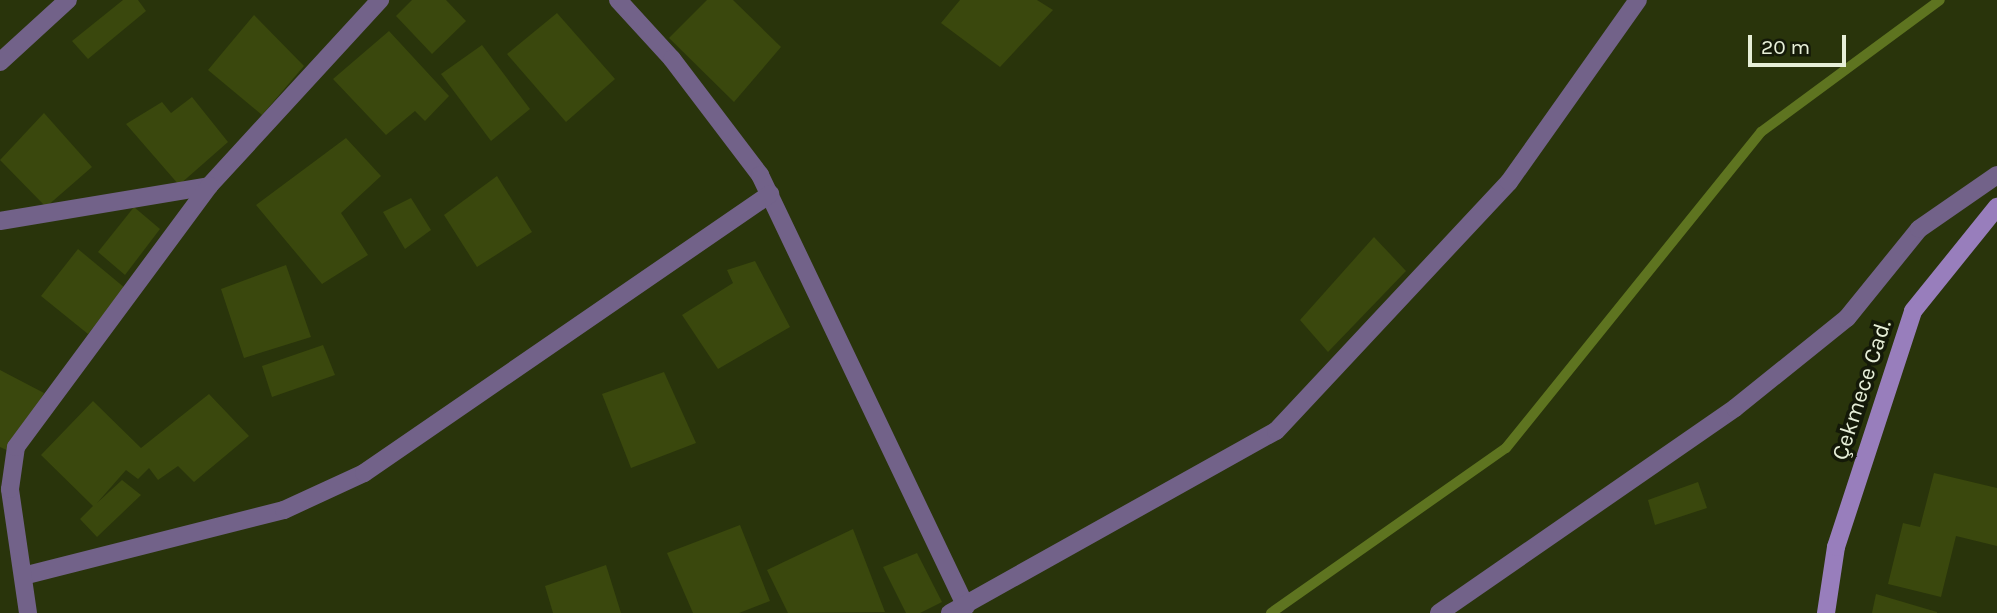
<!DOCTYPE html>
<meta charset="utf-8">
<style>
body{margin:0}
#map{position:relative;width:1997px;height:613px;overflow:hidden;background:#29340b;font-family:Karla,sans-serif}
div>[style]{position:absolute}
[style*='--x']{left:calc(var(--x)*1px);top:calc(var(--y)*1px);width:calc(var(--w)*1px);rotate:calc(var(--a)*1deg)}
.stream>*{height:10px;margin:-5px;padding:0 5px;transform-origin:5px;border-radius:5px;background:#5e7420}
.building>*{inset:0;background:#3a480d}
.street>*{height:18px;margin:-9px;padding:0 9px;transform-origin:9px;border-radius:9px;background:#726289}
.secondary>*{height:18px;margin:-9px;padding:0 9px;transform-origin:9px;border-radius:9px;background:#987ebc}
span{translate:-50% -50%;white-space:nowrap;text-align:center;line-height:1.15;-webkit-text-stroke:7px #141908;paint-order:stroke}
.street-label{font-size:23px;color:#e7efd8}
.scale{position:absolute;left:1748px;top:35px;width:98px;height:32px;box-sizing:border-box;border:4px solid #e7efd8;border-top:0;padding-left:9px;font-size:21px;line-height:24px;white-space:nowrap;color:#e7efd8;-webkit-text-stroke:5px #141908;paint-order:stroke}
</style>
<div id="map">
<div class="stream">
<div style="--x:1271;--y:613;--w:287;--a:-35.1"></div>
<div style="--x:1506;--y:448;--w:406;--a:-51.1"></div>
<div style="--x:1761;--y:132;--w:222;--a:-36.4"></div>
</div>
<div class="building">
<div style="clip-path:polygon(123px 0,138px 0,146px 11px,88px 59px,72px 41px)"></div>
<div style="clip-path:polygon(412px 0,446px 0,466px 21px,432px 54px,396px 16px)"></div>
<div style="clip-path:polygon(707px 0,733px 0,781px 47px,734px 102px,669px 38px)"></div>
<div style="clip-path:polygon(960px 0,1037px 0,1053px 10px,1000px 67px,941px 23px)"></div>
<div style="clip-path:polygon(557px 13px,615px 79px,566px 122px,507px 54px)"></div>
<div style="clip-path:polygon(254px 15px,304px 66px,262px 115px,208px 70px)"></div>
<div style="clip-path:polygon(389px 31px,449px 96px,425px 121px,415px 111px,386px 135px,333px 79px)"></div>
<div style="clip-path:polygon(482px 45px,530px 109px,491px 141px,441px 74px)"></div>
<div style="clip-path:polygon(192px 97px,228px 142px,179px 185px,126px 124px,162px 102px,171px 113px)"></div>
<div style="clip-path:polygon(44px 113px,92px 167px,46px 207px,0 160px)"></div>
<div style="clip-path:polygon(346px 138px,381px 176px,341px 213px,368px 255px,322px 284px,256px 205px)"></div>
<div style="clip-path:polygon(497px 176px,532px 232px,477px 267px,444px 215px)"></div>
<div style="clip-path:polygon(411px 198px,431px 230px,405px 249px,383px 212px)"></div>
<div style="clip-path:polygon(134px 207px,160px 229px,125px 275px,98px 252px)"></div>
<div style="clip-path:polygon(1374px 237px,1406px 271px,1328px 352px,1300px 320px)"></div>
<div style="clip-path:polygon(78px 249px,125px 288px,88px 334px,41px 296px)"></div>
<div style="clip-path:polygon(755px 261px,790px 327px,718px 369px,682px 315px,733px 283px,727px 270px)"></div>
<div style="clip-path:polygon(286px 265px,311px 337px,244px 358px,221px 289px)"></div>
<div style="clip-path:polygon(323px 345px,335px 375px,272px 397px,262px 366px)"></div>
<div style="clip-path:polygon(0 370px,44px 393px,11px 452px,0 447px)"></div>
<div style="clip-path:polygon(664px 372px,696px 443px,631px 468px,602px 394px)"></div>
<div style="clip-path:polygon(209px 394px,249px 436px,194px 482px,178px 466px,158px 480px,149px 468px,138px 479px,126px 470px,97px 503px,122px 480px,141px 495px,97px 537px,80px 519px,93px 506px,41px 455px,93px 401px,141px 448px)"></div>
<div style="clip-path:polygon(1934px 473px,1997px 488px,1997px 546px,1956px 536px,1941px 597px,1888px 584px,1903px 523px,1920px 527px)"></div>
<div style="clip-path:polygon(1698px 482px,1707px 508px,1655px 525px,1648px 500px)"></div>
<div style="clip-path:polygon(740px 525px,770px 601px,739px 613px,693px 613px,667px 553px)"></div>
<div style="clip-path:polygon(853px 529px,885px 612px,788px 613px,767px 570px)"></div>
<div style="clip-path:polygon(917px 553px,942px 602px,920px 613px,906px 613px,883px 567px)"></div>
<div style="clip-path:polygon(606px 565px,621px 613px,553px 613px,545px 586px)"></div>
<div style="clip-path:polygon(1876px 594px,1937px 612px,1937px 613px,1872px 613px)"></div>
</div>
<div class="street">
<div style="--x:618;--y:0;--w:80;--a:47.5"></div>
<div style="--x:672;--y:59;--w:146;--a:52.8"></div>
<div style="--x:760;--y:175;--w:478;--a:64.5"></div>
<div style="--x:0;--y:62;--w:92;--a:-42.4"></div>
<div style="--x:0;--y:221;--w:212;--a:-9.5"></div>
<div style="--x:209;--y:186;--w:253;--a:-47.4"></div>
<div style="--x:23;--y:576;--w:269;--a:-14.2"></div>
<div style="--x:284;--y:510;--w:88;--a:-24.8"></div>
<div style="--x:364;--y:473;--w:493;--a:-34.5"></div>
<div style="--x:28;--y:613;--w:125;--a:-98.3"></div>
<div style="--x:10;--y:489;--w:42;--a:-81.9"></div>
<div style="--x:16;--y:447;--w:325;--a:-53.5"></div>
<div style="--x:950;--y:613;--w:373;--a:-29.2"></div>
<div style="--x:1276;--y:431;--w:341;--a:-46.9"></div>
<div style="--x:1509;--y:182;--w:223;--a:-54.7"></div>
<div style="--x:1439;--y:613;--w:360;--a:-34.7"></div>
<div style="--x:1735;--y:408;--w:144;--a:-38.8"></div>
<div style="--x:1847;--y:318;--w:114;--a:-51"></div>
<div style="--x:1919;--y:229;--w:95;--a:-34.7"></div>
</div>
<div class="secondary">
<div style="--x:1826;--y:613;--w:67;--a:-81.4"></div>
<div style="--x:1836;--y:547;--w:248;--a:-71.9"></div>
<div style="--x:1913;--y:311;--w:134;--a:-51.1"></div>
</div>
<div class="street-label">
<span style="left:1862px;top:390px;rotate:-72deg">Çekmece Cad.</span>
</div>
<div class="scale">20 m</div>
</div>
